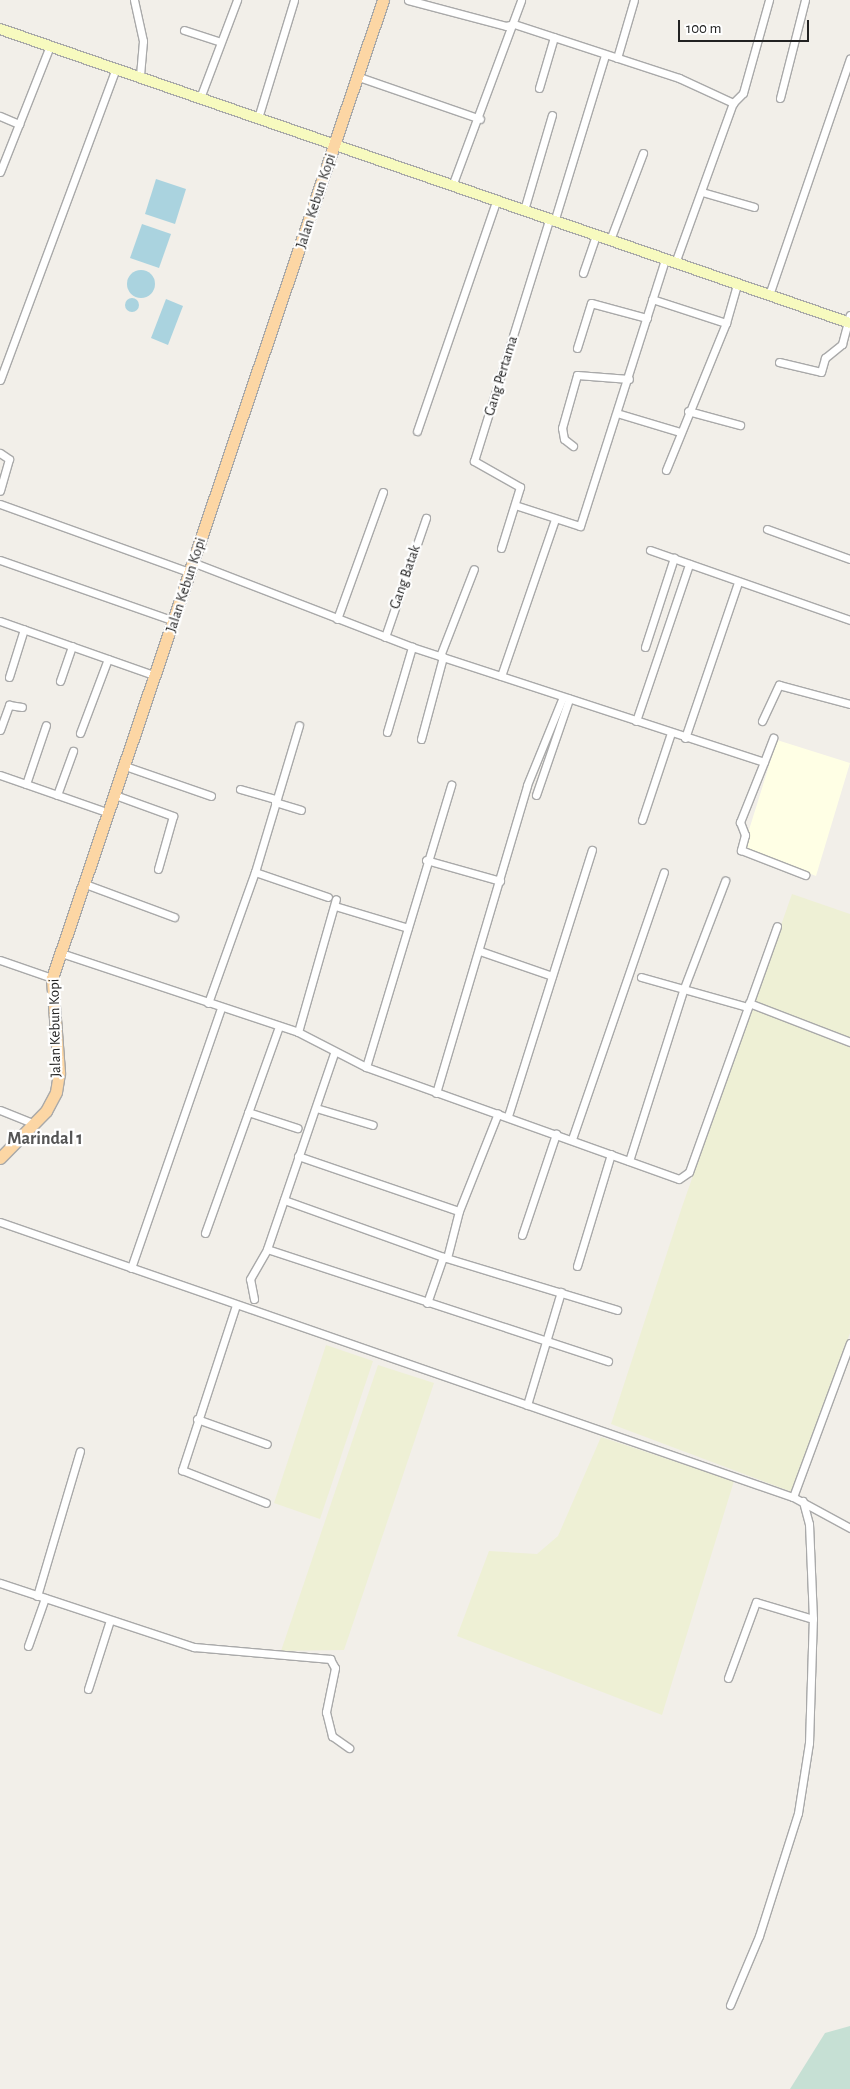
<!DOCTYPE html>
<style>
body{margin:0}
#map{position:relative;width:850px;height:2089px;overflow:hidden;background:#f2efe9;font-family:"Alegreya Sans",sans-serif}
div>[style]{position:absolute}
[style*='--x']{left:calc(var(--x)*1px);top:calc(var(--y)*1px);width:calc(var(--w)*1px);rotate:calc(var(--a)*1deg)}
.education>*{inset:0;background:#ffffe5}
.farmland>*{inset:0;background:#eef0d5}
.wetland>*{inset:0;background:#c6e0d4}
.water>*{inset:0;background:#aad3df}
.round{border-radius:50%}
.roads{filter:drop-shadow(1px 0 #a9a9a9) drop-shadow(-1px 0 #a9a9a9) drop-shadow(0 1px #a9a9a9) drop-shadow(0 -1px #a9a9a9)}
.street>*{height:7px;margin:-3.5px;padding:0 3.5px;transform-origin:3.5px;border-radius:3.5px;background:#fff}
.secondary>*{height:10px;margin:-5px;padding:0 5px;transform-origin:5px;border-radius:5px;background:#f7fabf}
.primary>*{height:11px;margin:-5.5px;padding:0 5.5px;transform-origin:5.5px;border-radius:5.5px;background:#fcd6a4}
span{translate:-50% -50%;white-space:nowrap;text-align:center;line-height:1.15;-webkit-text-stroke:4.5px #fff;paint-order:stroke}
.street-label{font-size:15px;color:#222}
.quarter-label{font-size:18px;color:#555;font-weight:700}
.scale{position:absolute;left:678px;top:20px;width:131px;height:22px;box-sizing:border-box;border:2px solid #222;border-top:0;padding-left:6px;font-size:15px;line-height:18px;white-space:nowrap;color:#222;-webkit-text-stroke:4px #fff;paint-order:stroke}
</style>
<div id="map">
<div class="education">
<div style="clip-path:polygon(777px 740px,850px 763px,816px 876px,743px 849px)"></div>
</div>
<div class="farmland">
<div style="clip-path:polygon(792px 894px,850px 914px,850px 1333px,792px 1492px,611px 1424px,682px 1207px)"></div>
<div style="clip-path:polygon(326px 1345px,373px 1361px,320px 1519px,274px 1503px)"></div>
<div style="clip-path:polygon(378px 1365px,434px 1383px,344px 1650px,281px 1651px)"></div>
<div style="clip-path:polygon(601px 1437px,734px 1481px,662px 1715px,457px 1636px,489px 1551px,537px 1554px,558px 1536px)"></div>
</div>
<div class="wetland">
<div style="clip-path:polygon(850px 2026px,850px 2089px,790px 2089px,825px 2033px)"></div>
</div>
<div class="water">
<div style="clip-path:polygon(156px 179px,186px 189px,175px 224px,145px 214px)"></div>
<div style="clip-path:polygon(142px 224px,171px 234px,159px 268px,130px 258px)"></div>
<div class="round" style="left:127px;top:270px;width:28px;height:28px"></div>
<div class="round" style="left:125px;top:298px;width:14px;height:14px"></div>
<div style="clip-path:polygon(166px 299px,183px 306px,168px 345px,151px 338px)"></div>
</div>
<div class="roads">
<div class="street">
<div style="--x:134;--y:0;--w:42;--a:77.6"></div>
<div style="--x:143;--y:41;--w:37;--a:95"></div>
<div style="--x:408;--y:0;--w:101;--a:14.9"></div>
<div style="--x:506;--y:26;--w:8;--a:-14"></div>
<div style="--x:514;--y:24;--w:174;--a:18.1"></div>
<div style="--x:679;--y:78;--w:60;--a:24.8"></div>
<div style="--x:184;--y:30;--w:38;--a:18"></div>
<div style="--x:617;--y:58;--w:60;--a:-73.7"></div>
<div style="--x:359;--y:77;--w:128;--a:19.1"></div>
<div style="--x:539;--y:88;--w:53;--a:-73.6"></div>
<div style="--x:200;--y:98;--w:105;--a:-69.3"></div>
<div style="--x:780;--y:98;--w:101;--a:-75.7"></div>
<div style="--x:0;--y:116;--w:21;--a:23"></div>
<div style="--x:258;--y:118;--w:123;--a:-73"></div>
<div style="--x:0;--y:172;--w:133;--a:-68.4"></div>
<div style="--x:452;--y:186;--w:198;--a:-69.6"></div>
<div style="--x:702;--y:192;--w:54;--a:16.1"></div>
<div style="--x:524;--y:210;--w:99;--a:-73.6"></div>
<div style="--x:554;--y:222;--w:175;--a:-73"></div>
<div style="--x:610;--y:240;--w:93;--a:-69.2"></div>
<div style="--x:675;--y:263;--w:170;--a:-70.1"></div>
<div style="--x:733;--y:103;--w:14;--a:-45"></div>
<div style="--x:743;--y:93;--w:97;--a:-74.4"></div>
<div style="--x:583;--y:273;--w:39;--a:-71"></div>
<div style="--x:769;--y:295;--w:250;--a:-71.1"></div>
<div style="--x:652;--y:299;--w:78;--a:18"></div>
<div style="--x:577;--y:348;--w:47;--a:-72.7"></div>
<div style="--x:591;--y:303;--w:58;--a:15"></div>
<div style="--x:779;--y:362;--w:43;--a:13.4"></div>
<div style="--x:821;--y:372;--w:15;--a:-74"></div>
<div style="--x:825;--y:358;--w:22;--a:-39"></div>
<div style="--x:842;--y:344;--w:30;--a:-75"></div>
<div style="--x:0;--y:380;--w:331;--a:-69.6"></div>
<div style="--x:688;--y:411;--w:54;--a:15.1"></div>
<div style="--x:620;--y:414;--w:63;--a:16.7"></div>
<div style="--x:417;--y:431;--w:243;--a:-71"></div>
<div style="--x:573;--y:446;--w:11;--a:-142"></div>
<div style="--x:564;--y:439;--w:11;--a:-100"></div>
<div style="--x:562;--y:428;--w:55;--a:-74.2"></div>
<div style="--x:577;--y:375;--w:52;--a:4.4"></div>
<div style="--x:0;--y:453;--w:11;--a:34"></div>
<div style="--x:9;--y:459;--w:33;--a:106"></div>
<div style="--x:666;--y:470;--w:159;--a:-67.8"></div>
<div style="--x:726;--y:323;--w:40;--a:-74"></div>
<div style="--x:0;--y:504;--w:201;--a:19.8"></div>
<div style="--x:518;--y:506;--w:65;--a:17.9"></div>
<div style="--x:580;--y:526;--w:279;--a:-72.3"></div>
<div style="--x:767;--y:529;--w:88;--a:19.9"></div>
<div style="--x:501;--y:548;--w:64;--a:-72.7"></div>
<div style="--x:520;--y:487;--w:53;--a:-150.5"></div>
<div style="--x:474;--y:461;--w:252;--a:-72.7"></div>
<div style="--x:650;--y:550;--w:212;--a:19.3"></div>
<div style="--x:0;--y:560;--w:184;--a:19.3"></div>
<div style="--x:192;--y:562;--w:236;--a:21.1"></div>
<div style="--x:412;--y:647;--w:370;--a:18.1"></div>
<div style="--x:764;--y:762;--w:26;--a:-69"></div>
<div style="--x:337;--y:619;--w:135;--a:-70.1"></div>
<div style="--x:0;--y:621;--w:165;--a:19.4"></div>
<div style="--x:385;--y:637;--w:126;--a:-71"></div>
<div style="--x:645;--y:647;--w:94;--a:-72"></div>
<div style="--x:440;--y:656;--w:93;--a:-68.7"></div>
<div style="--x:501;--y:676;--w:166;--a:-71"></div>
<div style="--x:9;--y:677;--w:50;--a:-72.6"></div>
<div style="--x:60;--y:681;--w:37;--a:-71"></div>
<div style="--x:636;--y:721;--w:166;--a:-71.3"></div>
<div style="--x:762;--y:721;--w:40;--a:-65"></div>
<div style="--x:779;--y:685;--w:73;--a:15"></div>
<div style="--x:0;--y:730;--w:27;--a:-70"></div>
<div style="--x:9;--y:705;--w:13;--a:9"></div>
<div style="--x:387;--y:732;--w:89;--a:-73.6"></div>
<div style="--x:80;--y:733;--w:79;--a:-69.3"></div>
<div style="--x:685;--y:738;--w:165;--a:-71.2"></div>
<div style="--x:421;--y:739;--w:85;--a:-75"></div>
<div style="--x:764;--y:762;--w:65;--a:111.8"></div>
<div style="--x:740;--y:822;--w:14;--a:69"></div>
<div style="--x:745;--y:835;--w:16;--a:105"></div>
<div style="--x:741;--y:850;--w:69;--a:21.3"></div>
<div style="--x:125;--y:766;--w:91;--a:19.2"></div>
<div style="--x:0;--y:775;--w:115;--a:19.2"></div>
<div style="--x:26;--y:784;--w:62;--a:-71.3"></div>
<div style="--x:240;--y:789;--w:37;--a:16"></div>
<div style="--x:57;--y:795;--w:47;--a:-70"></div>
<div style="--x:115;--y:795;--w:62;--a:19.9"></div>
<div style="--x:173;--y:816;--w:55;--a:105.8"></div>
<div style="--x:536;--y:795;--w:102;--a:-71"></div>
<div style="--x:275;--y:802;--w:27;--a:17"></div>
<div style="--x:642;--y:820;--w:92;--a:-71.6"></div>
<div style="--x:426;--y:860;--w:77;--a:15.8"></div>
<div style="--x:255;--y:872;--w:77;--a:18.9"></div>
<div style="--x:85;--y:884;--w:95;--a:20.3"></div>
<div style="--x:335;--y:906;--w:76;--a:16.8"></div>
<div style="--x:480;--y:951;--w:76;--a:19.1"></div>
<div style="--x:61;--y:953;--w:250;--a:18.4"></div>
<div style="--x:298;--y:1032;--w:76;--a:27.2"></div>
<div style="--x:366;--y:1067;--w:332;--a:19.7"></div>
<div style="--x:679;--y:1179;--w:12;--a:-35"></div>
<div style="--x:689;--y:1172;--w:261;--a:-70.3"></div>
<div style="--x:0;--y:960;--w:55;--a:19.1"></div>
<div style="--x:641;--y:977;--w:111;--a:15.7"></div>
<div style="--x:208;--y:1003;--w:139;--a:-70.3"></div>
<div style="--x:255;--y:872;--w:153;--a:-73.3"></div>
<div style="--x:749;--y:1003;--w:108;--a:21.1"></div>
<div style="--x:298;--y:1032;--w:138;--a:-74.1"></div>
<div style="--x:366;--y:1067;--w:295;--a:-73.2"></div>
<div style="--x:436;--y:1093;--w:321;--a:-73.5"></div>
<div style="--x:527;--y:785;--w:95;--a:-67.8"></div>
<div style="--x:316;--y:1108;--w:59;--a:16.6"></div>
<div style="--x:0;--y:1110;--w:37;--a:22"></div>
<div style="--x:248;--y:1112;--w:52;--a:18.1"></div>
<div style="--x:508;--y:1116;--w:279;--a:-72.5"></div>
<div style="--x:572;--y:1139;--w:282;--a:-71"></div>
<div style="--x:298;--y:1156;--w:170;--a:18.9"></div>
<div style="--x:629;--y:1161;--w:182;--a:-72.4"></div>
<div style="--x:684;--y:988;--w:115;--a:-69"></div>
<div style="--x:284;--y:1200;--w:169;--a:19.7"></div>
<div style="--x:443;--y:1257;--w:182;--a:16.9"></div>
<div style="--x:0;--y:1222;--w:839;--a:19.13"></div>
<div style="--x:793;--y:1497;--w:65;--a:28.5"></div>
<div style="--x:205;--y:1233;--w:220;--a:-70.3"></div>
<div style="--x:522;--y:1235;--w:107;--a:-71.4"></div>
<div style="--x:267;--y:1249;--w:359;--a:18.2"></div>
<div style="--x:447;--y:1258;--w:49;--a:-75.7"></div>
<div style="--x:459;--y:1211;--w:105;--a:-68.3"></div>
<div style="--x:577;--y:1266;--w:117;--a:-73.1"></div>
<div style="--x:131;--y:1268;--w:275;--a:-70.9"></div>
<div style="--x:254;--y:1299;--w:20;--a:-101"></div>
<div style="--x:250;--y:1279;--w:34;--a:-60"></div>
<div style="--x:267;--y:1249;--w:207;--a:-71.1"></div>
<div style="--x:427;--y:1303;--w:49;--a:-70.8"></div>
<div style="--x:236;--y:1305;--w:174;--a:108.1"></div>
<div style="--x:182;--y:1470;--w:90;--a:21.4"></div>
<div style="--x:527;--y:1405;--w:118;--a:-73.3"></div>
<div style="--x:197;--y:1419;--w:74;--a:19.7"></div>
<div style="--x:793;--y:1497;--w:164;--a:-69.7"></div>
<div style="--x:0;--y:1583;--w:204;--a:18.3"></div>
<div style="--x:194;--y:1647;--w:137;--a:5"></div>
<div style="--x:330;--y:1659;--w:10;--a:61"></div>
<div style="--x:335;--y:1668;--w:45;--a:101.6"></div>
<div style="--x:326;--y:1712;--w:25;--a:76"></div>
<div style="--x:332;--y:1736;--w:21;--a:35"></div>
<div style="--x:37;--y:1596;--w:151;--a:-73.5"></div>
<div style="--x:28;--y:1646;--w:51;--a:-70.5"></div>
<div style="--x:728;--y:1678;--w:81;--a:-69.8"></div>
<div style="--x:756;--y:1602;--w:59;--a:16.6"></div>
<div style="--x:813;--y:1619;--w:95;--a:-92.4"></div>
<div style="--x:809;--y:1524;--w:24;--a:-105"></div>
<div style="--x:88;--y:1689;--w:72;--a:-72.3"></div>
<div style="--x:730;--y:2005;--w:75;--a:-67.2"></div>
<div style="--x:759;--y:1936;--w:129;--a:-72.4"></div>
<div style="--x:798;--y:1813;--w:71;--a:-81.1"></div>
<div style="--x:809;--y:1743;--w:124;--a:-88.2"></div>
</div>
<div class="secondary">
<div style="--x:0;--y:29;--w:899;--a:19.08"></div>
</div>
<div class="primary">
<div style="--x:0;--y:1158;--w:66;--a:-45.6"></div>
<div style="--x:46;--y:1111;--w:21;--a:-62"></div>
<div style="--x:56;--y:1092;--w:20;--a:-81"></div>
<div style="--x:59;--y:1072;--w:94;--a:-94.3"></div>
<div style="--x:52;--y:978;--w:1032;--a:-71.3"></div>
</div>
</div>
<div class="street-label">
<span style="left:316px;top:201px;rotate:-72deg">Jalan Kebun Kopi</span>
<span style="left:501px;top:376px;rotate:-73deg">Gang Pertama</span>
<span style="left:405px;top:577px;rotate:-71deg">Gang Batak</span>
<span style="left:186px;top:585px;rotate:-72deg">Jalan Kebun Kopi</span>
<span style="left:55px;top:1028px;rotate:-91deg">Jalan Kebun Kopi</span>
</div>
<div class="quarter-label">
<span style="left:45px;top:1139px">Marindal 1</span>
</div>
<div class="scale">100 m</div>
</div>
